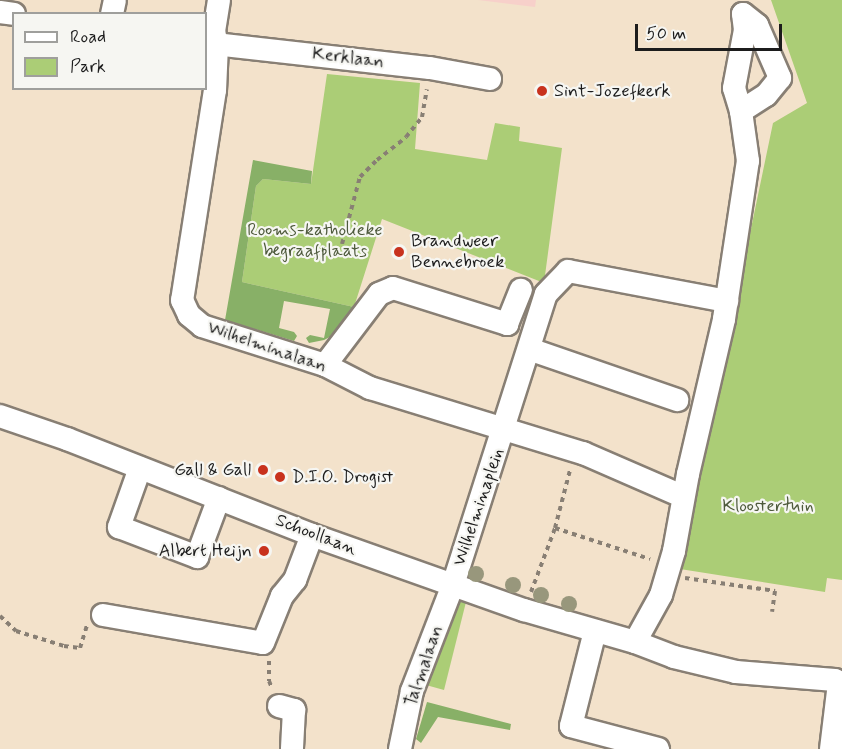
<!DOCTYPE html>
<style>
body{margin:0}
#map{position:relative;width:842px;height:749px;overflow:hidden;background:#f3e2cb;font-family:Mynerve,sans-serif}
div>[style]{position:absolute}
[style*='--x']{left:calc(var(--x)*1px);top:calc(var(--y)*1px);width:calc(var(--w)*1px);rotate:calc(var(--a)*1deg)}
.built>*{inset:0;background:#f7d0ca}
.green>*{inset:0;background:#abcd76}
.forest>*{inset:0;background:#88b067}
.path>*{height:4px;margin-top:-2px;transform-origin:0;background:repeating-linear-gradient(90deg,#887f74 0 4.5px,transparent 0 9px)}
.roads{filter:drop-shadow(2px 0 #887f74) drop-shadow(-2px 0 #887f74) drop-shadow(0 2px #887f74) drop-shadow(0 -2px #887f74)}
.minor>*{height:22px;margin:-11px;padding:0 11px;transform-origin:11px;border-radius:11px;background:#fff}
.trees>*{width:16px;height:16px;margin:-8px;border-radius:50%;background:#98977c}
.dots>*{width:16px;height:16px;translate:-50% -50%;box-sizing:border-box;border:3px solid #f6f6f2;border-radius:50%}
span{translate:-50% -50%;white-space:nowrap;text-align:center;line-height:1.15;-webkit-text-stroke:4.5px #f6f6f2;paint-order:stroke}
.street-label{font-size:18px;color:#1c1c1c}
.poi-label{font-size:18px;color:#1c1c1c}
.left{translate:0 -50%;text-align:left}
.right{translate:-100% -50%;text-align:right}
.park-label{font-size:18px;color:#4e5a3c}
.legend{position:absolute;left:12px;top:12px;width:195px;height:78px;box-sizing:border-box;background:#f6f6f2;border:2px solid #9f9f9c;margin:0;padding:8px 10px;list-style:none;font-size:18px;color:#1c1c1c}
.legend li{display:flex;align-items:center;gap:12px;height:30px}
.legend b{width:30px;border:2px solid #9f9f9c}
.scale{position:absolute;left:635px;top:24px;width:147px;height:27px;box-sizing:border-box;border:3px solid #1c1c1c;border-top:0;padding-left:8px;font-size:18px;line-height:21px;white-space:nowrap;color:#1c1c1c;-webkit-text-stroke:4px #f6f6f2;paint-order:stroke}
</style>
<div id="map">
<div class="built">
<div style="clip-path:polygon(478px 0,536px 0,535px 7px)"></div>
</div>
<div class="green">
<div style="clip-path:polygon(771px 0,842px 0,842px 580px,827px 578px,825px 592px,680px 569px,773px 123px,807px 103px)"></div>
<div style="clip-path:polygon(327px 74px,420px 83px,415px 149px,487px 160px,495px 123px,520px 127px,519px 141px,562px 148px,544px 283px,382px 219px,354px 307px,242px 282px,256px 186px,263px 179px,311px 184px)"></div>
<div style="clip-path:polygon(459px 600px,466px 602px,444px 690px,426px 685px)"></div>
</div>
<div class="forest">
<div style="clip-path:polygon(253px 160px,312px 171px,311px 184px,263px 179px,256px 186px,242px 282px,354px 307px,345px 329px,324px 340px,309px 343px,306px 338px,310px 335px,324px 338px,330px 309px,284px 301px,279px 328px,294px 332px,297px 336px,294px 341px,225px 320px)"></div>
<div style="clip-path:polygon(427px 702px,511px 724px,510px 730px,438px 717px,421px 743px,416px 739px)"></div>
</div>
<div class="path">
<div style="--x:342;--y:244;--w:69;--a:-75"></div>
<div style="--x:360;--y:177;--w:24;--a:-45"></div>
<div style="--x:377;--y:160;--w:37;--a:-38"></div>
<div style="--x:406;--y:137;--w:26;--a:-51"></div>
<div style="--x:422;--y:117;--w:28;--a:-80"></div>
<div style="--x:555;--y:528;--w:60;--a:-75.5"></div>
<div style="--x:685;--y:578;--w:91;--a:8.2"></div>
<div style="--x:775;--y:591;--w:21;--a:98"></div>
<div style="--x:531;--y:592;--w:68;--a:-69.4"></div>
<div style="--x:555;--y:528;--w:100;--a:18.1"></div>
<div style="--x:0;--y:616;--w:22;--a:43"></div>
<div style="--x:16;--y:631;--w:50;--a:17.4"></div>
<div style="--x:64;--y:646;--w:16;--a:7"></div>
<div style="--x:80;--y:648;--w:24;--a:-73"></div>
<div style="--x:269;--y:661;--w:20;--a:90"></div>
<div style="--x:269;--y:681;--w:8;--a:67"></div>
</div>
<div class="roads">
<div class="minor">
<div style="--x:219;--y:0;--w:31;--a:99"></div>
<div style="--x:214;--y:31;--w:14;--a:78"></div>
<div style="--x:217;--y:45;--w:45;--a:92.5"></div>
<div style="--x:215;--y:90;--w:213;--a:98.9"></div>
<div style="--x:182;--y:300;--w:17;--a:65"></div>
<div style="--x:189;--y:315;--w:17;--a:40"></div>
<div style="--x:202;--y:326;--w:129;--a:17.6"></div>
<div style="--x:325;--y:365;--w:51;--a:27.1"></div>
<div style="--x:370;--y:388;--w:223;--a:17"></div>
<div style="--x:583;--y:453;--w:100;--a:23.5"></div>
<div style="--x:0;--y:12;--w:14;--a:8"></div>
<div style="--x:112;--y:14;--w:14;--a:-78"></div>
<div style="--x:206;--y:43;--w:225;--a:6.4"></div>
<div style="--x:430;--y:68;--w:61;--a:10.4"></div>
<div style="--x:529;--y:349;--w:157;--a:19"></div>
<div style="--x:325;--y:365;--w:89;--a:-52.7"></div>
<div style="--x:379;--y:294;--w:15;--a:-23"></div>
<div style="--x:393;--y:288;--w:120;--a:17.5"></div>
<div style="--x:507;--y:324;--w:37;--a:-68"></div>
<div style="--x:0;--y:416;--w:71;--a:18.9"></div>
<div style="--x:67;--y:439;--w:263;--a:21.4"></div>
<div style="--x:312;--y:535;--w:225;--a:19.5"></div>
<div style="--x:524;--y:610;--w:116;--a:16.1"></div>
<div style="--x:635;--y:642;--w:42;--a:21"></div>
<div style="--x:674;--y:657;--w:64;--a:13.6"></div>
<div style="--x:736;--y:672;--w:99;--a:4.6"></div>
<div style="--x:835;--y:680;--w:9;--a:36"></div>
<div style="--x:140;--y:468;--w:63;--a:109.6"></div>
<div style="--x:119;--y:527;--w:84;--a:21"></div>
<div style="--x:197;--y:557;--w:63;--a:-69.6"></div>
<div style="--x:103;--y:615;--w:162;--a:9.9"></div>
<div style="--x:263;--y:643;--w:51;--a:-68"></div>
<div style="--x:282;--y:596;--w:21;--a:-51"></div>
<div style="--x:295;--y:580;--w:48;--a:-69.3"></div>
<div style="--x:595;--y:631;--w:98;--a:104.2"></div>
<div style="--x:571;--y:726;--w:90;--a:14.8"></div>
<div style="--x:635;--y:642;--w:54;--a:-61"></div>
<div style="--x:661;--y:595;--w:46;--a:-73.5"></div>
<div style="--x:674;--y:551;--w:78;--a:-79.7"></div>
<div style="--x:688;--y:474;--w:159;--a:-76.9"></div>
<div style="--x:724;--y:319;--w:160;--a:-81.4"></div>
<div style="--x:748;--y:161;--w:50;--a:-98"></div>
<div style="--x:741;--y:111;--w:24;--a:-107"></div>
<div style="--x:734;--y:88;--w:59;--a:-79.3"></div>
<div style="--x:745;--y:30;--w:16;--a:-97"></div>
<div style="--x:743;--y:14;--w:18;--a:38"></div>
<div style="--x:757;--y:25;--w:58;--a:66.5"></div>
<div style="--x:780;--y:78;--w:22;--a:129"></div>
<div style="--x:766;--y:95;--w:30;--a:147"></div>
<div style="--x:279;--y:706;--w:16;--a:15"></div>
<div style="--x:294;--y:710;--w:39;--a:93"></div>
<div style="--x:400;--y:749;--w:59;--a:-78.3"></div>
<div style="--x:412;--y:691;--w:114;--a:-68.9"></div>
<div style="--x:453;--y:585;--w:305;--a:-72.3"></div>
<div style="--x:546;--y:294;--w:32;--a:-46"></div>
<div style="--x:568;--y:271;--w:162;--a:10.7"></div>
<div style="--x:831;--y:749;--w:66;--a:-83.1"></div>
</div>
</div>
<div class="trees">
<div style="left:476px;top:574px"></div>
<div style="left:513px;top:585px"></div>
<div style="left:541px;top:595px"></div>
<div style="left:569px;top:604px"></div>
</div>
<div class="dots">
<div style="left:542px;top:91px;background:#c8321e"></div>
<div style="left:399px;top:252px;background:#c8321e"></div>
<div style="left:263px;top:470px;background:#c8321e"></div>
<div style="left:280px;top:477px;background:#c8321e"></div>
<div style="left:264px;top:551px;background:#c8321e"></div>
</div>
<div class="street-label">
<span style="left:348px;top:58px;rotate:7deg">Kerklaan</span>
<span style="left:267px;top:347px;rotate:19deg">Wilhelminalaan</span>
<span style="left:479px;top:507px;rotate:-71deg">Wilhelminaplein</span>
<span style="left:316px;top:535px;rotate:21deg">Schoollaan</span>
<span style="left:424px;top:666px;rotate:-71deg">Talmalaan</span>
</div>
<div class="poi-label">
<span class="left" style="left:554px;top:91px">Sint-Jozefkerk</span>
<span class="left" style="left:411px;top:252px">Brandweer<br>Bennebroek</span>
<span class="right" style="left:251px;top:470px">Gall &amp; Gall</span>
<span class="left" style="left:292px;top:477px">D.I.O. Drogist</span>
<span class="right" style="left:252px;top:551px">Albert Heijn</span>
</div>
<div class="park-label">
<span style="left:315px;top:241px">Rooms-katholieke<br>begraafplaats</span>
<span style="left:768px;top:506px">Kloostertuin</span>
</div>
<ul class="legend">
<li><b style="height:8px;background:#fff"></b>Road</li>
<li><b style="height:16px;background:#abcd76"></b>Park</li>
</ul>
<div class="scale">50 m</div>
</div>
